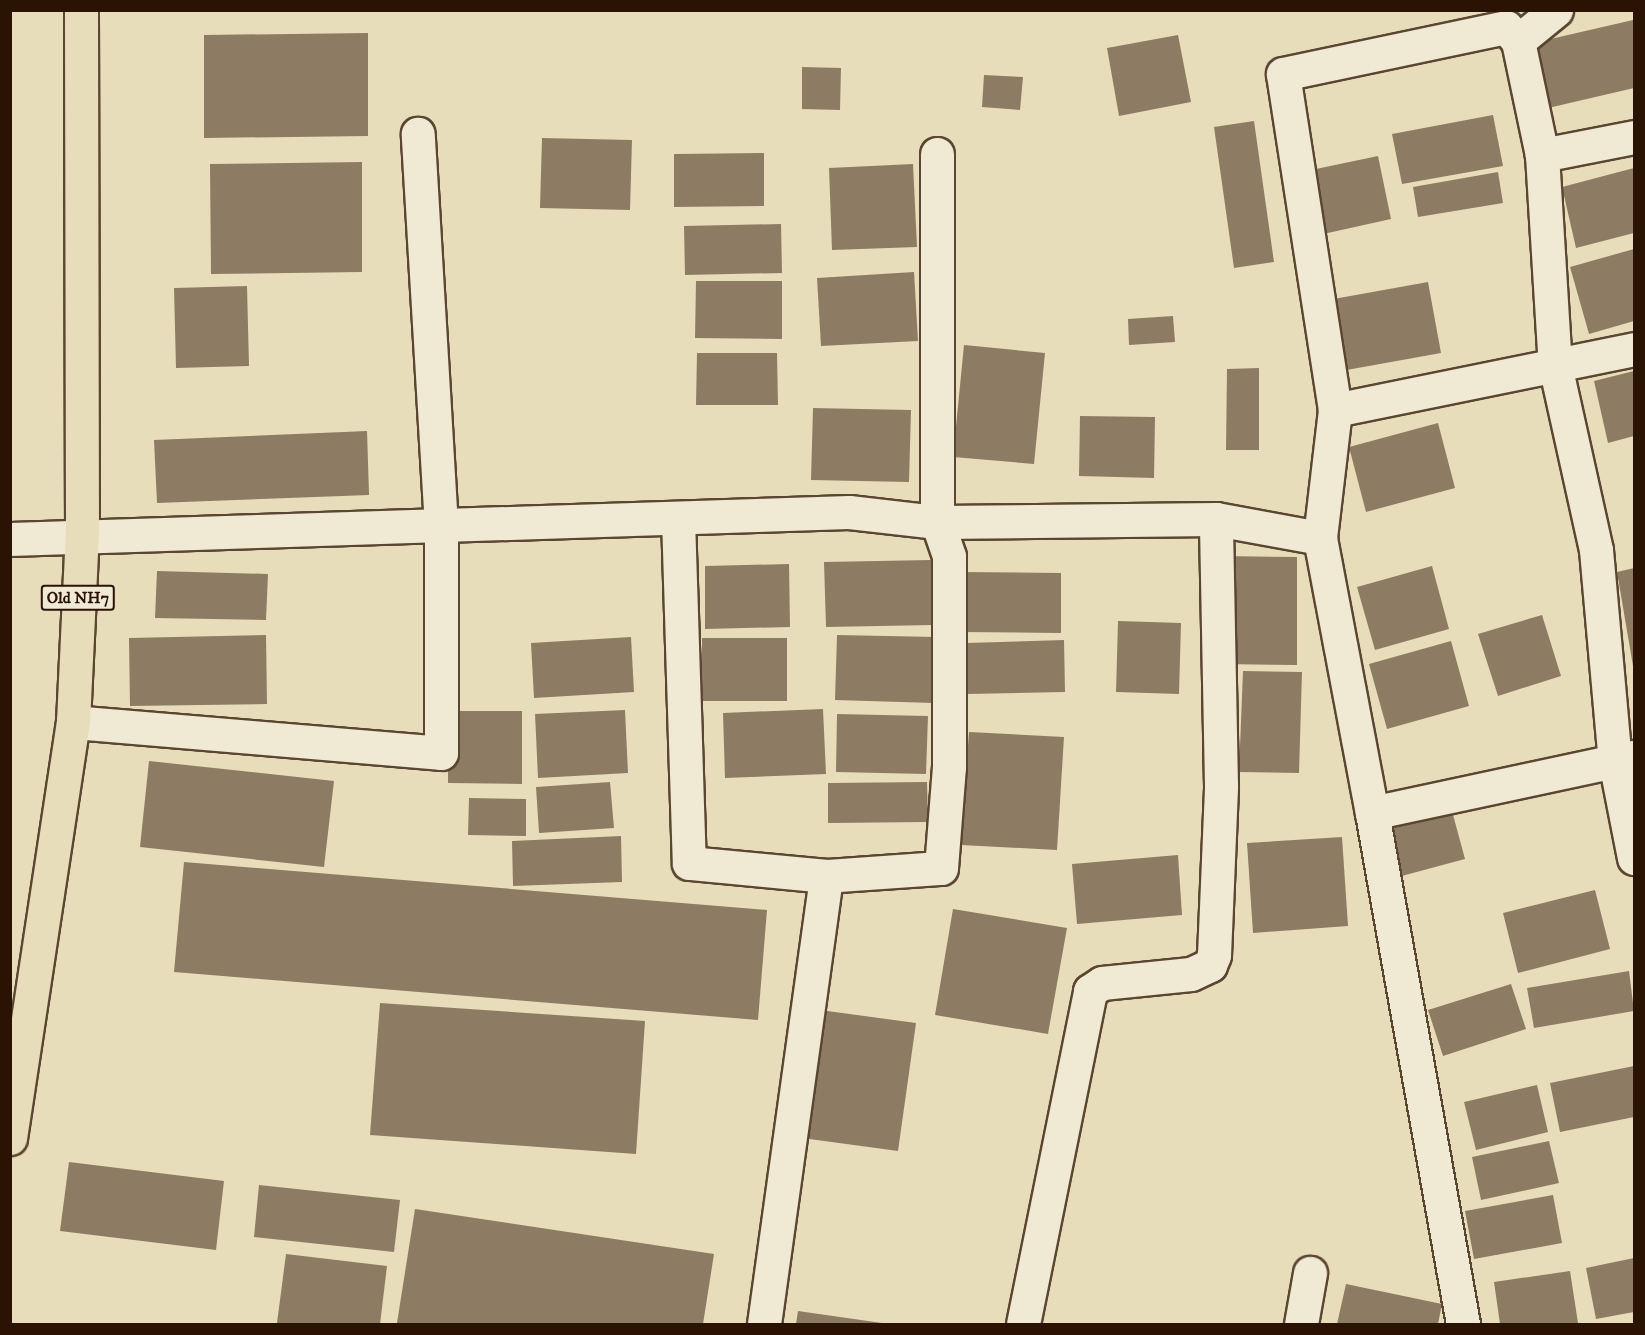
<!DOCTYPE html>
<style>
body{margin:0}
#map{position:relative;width:1645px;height:1335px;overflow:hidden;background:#e8ddbb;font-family:"IM FELL DW Pica",serif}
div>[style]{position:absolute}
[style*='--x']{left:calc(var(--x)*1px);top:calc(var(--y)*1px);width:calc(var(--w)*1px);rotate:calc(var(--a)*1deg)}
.building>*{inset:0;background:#8d7c63}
.roads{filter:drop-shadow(2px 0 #5a4631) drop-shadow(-2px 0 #5a4631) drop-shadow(0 2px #5a4631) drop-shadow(0 -2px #5a4631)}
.street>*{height:33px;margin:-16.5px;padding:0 16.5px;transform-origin:16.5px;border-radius:16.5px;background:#f0e9d3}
.primary>*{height:33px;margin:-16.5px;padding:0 16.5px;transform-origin:16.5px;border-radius:16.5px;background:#e8ddbb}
span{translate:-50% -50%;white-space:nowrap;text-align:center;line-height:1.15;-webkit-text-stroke:5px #f0e9d3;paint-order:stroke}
.shield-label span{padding:2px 4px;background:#f0e9d3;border:2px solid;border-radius:4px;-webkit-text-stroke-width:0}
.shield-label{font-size:16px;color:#2b1303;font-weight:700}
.frame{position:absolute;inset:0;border:12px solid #2b1303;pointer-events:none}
</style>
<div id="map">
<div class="building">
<div style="clip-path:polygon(1633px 20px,1634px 88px,1544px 109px,1529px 44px)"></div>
<div style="clip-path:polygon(368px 33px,368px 136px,204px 138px,204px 35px)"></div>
<div style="clip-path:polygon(1178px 35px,1191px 102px,1119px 116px,1107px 48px)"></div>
<div style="clip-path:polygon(802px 67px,841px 68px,840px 110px,802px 109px)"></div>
<div style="clip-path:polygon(984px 75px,1023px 77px,1020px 110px,982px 107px)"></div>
<div style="clip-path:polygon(1493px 115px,1503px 166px,1402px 184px,1392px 134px)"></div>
<div style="clip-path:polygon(1254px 121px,1274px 262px,1234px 268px,1214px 127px)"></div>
<div style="clip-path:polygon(542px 138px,632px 140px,630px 210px,540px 208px)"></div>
<div style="clip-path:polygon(764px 153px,764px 206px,674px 207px,674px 154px)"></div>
<div style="clip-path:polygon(1378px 156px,1391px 219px,1305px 238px,1292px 174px)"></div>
<div style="clip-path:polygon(362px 162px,362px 272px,211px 274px,210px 164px)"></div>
<div style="clip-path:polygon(913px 164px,917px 247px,832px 250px,829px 168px)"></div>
<div style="clip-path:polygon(1634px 168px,1634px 233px,1576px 248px,1562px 187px)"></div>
<div style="clip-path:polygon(1498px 172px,1503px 203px,1418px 217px,1413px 187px)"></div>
<div style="clip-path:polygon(781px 224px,782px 273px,685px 275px,684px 226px)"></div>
<div style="clip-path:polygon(1634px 249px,1634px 321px,1589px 334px,1570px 267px)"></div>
<div style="clip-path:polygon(914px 272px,918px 341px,821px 346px,817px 278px)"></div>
<div style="clip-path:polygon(696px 281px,782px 281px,782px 339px,695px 338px)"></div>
<div style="clip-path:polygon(1428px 282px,1441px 353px,1341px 371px,1328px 300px)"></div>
<div style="clip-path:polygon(247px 286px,249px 366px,176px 368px,174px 288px)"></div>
<div style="clip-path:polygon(1173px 316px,1175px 342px,1129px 345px,1128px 319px)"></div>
<div style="clip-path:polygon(964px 345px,1045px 353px,1034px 464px,953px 457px)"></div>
<div style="clip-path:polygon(697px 353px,777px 353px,778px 405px,696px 405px)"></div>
<div style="clip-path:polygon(1259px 368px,1259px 450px,1226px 450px,1227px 369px)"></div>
<div style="clip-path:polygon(1634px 371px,1634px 436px,1608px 443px,1594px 381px)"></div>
<div style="clip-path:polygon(813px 408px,911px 410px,909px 482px,811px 480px)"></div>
<div style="clip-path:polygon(1080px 416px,1155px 417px,1154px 478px,1079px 476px)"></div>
<div style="clip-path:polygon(1438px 423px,1455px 488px,1366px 512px,1349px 447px)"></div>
<div style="clip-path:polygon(367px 431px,369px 495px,157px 503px,154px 440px)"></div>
<div style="clip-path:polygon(1221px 556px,1297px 557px,1297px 665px,1219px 664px)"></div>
<div style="clip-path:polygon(931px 560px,933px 625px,826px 627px,824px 562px)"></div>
<div style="clip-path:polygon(789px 564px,790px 627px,705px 629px,705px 566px)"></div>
<div style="clip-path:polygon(1432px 566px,1449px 629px,1375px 650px,1357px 587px)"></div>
<div style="clip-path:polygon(1634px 568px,1634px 666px,1633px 666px,1617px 572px)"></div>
<div style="clip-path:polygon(157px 571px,268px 574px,266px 620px,155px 618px)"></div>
<div style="clip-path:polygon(960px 572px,1061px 573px,1061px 633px,960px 632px)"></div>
<div style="clip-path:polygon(1542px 615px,1561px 676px,1498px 696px,1478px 634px)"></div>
<div style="clip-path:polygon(1118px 621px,1181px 623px,1179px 694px,1116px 692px)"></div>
<div style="clip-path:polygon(266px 635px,267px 704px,130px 706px,129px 638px)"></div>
<div style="clip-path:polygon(837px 635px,936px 637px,934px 703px,835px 700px)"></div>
<div style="clip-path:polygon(631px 637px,634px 692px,534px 698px,531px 643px)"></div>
<div style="clip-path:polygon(702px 638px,787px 638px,787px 701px,702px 701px)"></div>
<div style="clip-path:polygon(1064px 640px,1065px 692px,967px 694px,966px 643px)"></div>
<div style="clip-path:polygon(1451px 641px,1469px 706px,1387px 729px,1369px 664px)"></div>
<div style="clip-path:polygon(1243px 671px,1302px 672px,1299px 773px,1239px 772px)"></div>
<div style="clip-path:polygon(823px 709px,826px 774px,725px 778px,723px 713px)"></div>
<div style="clip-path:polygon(625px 710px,628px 773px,538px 778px,535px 714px)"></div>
<div style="clip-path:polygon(448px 711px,522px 711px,522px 784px,448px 783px)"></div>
<div style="clip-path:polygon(837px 714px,928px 716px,926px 774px,836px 772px)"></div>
<div style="clip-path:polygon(969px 732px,1064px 737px,1057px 850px,961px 845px)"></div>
<div style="clip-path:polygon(149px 761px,334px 781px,324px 867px,140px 847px)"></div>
<div style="clip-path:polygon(610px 782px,614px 828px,539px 833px,536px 787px)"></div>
<div style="clip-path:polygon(927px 782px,928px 822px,828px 823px,828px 783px)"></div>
<div style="clip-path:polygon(469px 798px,526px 799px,526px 836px,468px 835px)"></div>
<div style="clip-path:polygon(1452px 811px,1465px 859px,1398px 877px,1385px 829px)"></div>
<div style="clip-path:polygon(621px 836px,622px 882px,513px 886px,512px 841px)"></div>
<div style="clip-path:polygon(1342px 837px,1348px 926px,1253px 933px,1247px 843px)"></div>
<div style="clip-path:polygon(1178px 855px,1182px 915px,1077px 924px,1072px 864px)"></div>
<div style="clip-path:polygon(184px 862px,767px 910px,758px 1020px,174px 972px)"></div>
<div style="clip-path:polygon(1595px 890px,1610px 949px,1518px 973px,1503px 913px)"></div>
<div style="clip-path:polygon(953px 909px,1067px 928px,1048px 1034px,935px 1015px)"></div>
<div style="clip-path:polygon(1629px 971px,1634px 1011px,1534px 1028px,1527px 988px)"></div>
<div style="clip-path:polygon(1511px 984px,1526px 1029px,1443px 1056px,1428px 1010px)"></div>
<div style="clip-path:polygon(380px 1003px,645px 1021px,636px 1154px,370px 1135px)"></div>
<div style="clip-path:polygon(820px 1010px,916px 1023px,898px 1151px,802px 1138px)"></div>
<div style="clip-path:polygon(1634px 1066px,1634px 1117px,1560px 1132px,1550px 1083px)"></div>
<div style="clip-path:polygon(1537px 1085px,1548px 1132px,1476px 1150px,1464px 1102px)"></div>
<div style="clip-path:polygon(1549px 1141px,1559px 1183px,1481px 1200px,1472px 1157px)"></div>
<div style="clip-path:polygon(69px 1162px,224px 1181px,216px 1250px,60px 1231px)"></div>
<div style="clip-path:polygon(259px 1185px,400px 1200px,394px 1252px,254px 1237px)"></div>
<div style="clip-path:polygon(1553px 1195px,1562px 1243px,1474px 1259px,1465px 1211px)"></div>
<div style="clip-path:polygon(415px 1209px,714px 1254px,703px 1324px,397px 1323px)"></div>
<div style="clip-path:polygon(286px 1254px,387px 1266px,380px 1324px,277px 1323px)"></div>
<div style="clip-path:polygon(1634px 1258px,1634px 1312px,1596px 1319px,1586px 1268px)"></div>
<div style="clip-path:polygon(1570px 1271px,1578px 1323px,1500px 1324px,1494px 1282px)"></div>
<div style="clip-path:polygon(1346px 1284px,1442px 1304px,1438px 1324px,1337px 1324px)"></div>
<div style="clip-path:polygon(798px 1311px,882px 1323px,882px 1324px,796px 1324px)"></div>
</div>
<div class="roads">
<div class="street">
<div style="--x:1518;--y:41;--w:49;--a:-39.2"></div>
<div style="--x:1634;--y:137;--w:94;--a:168.9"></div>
<div style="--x:1542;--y:155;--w:210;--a:86.5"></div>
<div style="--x:1555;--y:365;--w:189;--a:77.5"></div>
<div style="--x:1596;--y:550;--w:212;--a:84.9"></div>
<div style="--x:1615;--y:761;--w:99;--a:78.9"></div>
<div style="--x:1542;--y:155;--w:116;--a:-101.9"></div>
<div style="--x:1518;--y:41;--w:18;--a:-131"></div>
<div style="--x:1506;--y:27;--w:228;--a:168.1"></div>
<div style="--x:1283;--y:74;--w:340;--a:81.2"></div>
<div style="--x:1335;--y:410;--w:129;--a:96.7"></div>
<div style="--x:1320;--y:538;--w:280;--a:79.3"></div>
<div style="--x:1372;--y:813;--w:268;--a:-12.1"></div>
<div style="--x:1335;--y:410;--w:305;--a:-11.5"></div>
<div style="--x:678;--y:518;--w:345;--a:88.2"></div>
<div style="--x:689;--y:863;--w:138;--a:5.4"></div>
<div style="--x:10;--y:539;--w:839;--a:-1.84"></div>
<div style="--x:849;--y:512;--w:89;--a:6.5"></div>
<div style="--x:937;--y:522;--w:279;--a:-0.6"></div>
<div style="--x:1216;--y:519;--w:106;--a:10.4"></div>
<div style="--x:73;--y:722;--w:369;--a:4.8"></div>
<div style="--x:441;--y:753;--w:227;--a:-90"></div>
<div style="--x:441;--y:526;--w:393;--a:-93.4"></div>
<div style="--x:1372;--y:813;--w:519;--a:79.9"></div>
<div style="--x:764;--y:1324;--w:452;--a:-82.1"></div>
<div style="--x:826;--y:876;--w:115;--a:-4"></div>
<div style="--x:941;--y:868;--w:101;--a:-85.5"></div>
<div style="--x:949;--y:767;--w:211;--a:-90"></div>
<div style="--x:949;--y:556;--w:36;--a:-109"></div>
<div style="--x:937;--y:522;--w:368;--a:-90"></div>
<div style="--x:1023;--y:1324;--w:340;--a:-78.6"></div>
<div style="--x:1090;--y:991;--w:14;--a:-34"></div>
<div style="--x:1102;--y:983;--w:89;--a:-5.8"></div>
<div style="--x:1191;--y:974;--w:21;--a:-25"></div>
<div style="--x:1210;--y:965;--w:11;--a:-68"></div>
<div style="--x:1214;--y:955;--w:169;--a:-87.6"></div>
<div style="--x:1221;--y:786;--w:267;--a:-91.1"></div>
<div style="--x:1301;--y:1324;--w:52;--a:-80"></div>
</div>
<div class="primary">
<div style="--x:10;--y:1138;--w:421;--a:-81.4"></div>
<div style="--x:73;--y:722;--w:188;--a:-87.3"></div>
<div style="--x:82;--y:534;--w:524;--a:-90.11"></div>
</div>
</div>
<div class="shield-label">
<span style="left:78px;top:598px">Old NH7</span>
</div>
<div class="frame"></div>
</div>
